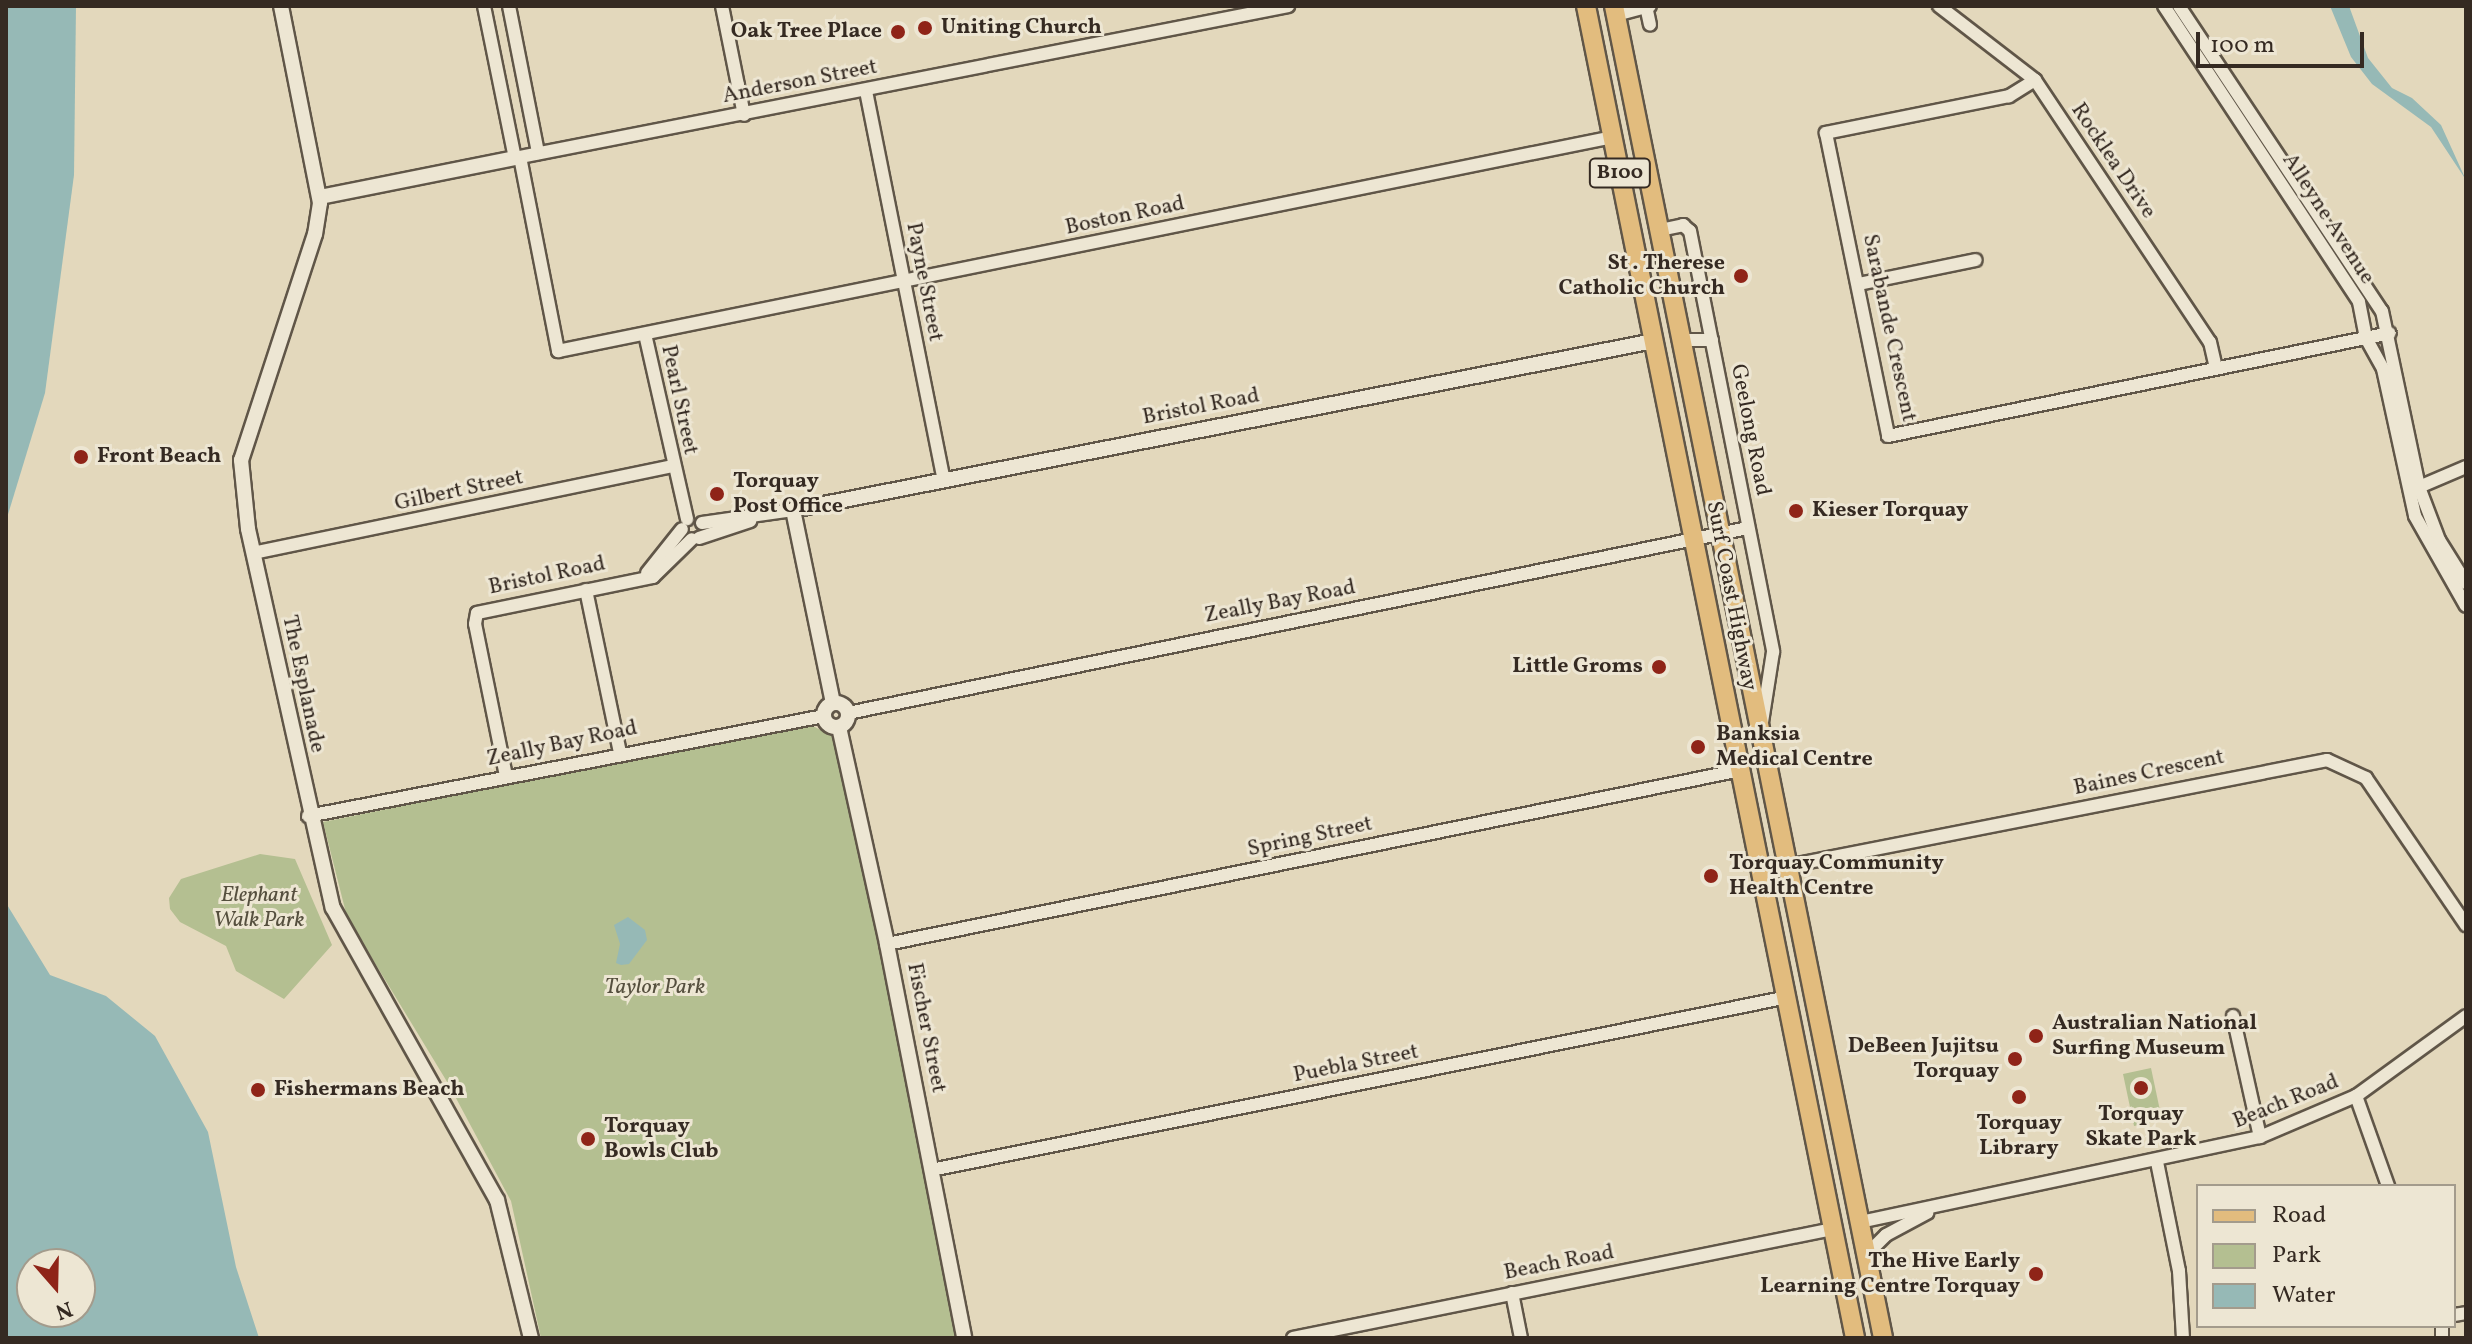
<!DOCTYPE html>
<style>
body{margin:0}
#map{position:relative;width:2472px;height:1344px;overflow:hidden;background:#e3d8bc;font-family:Vollkorn,serif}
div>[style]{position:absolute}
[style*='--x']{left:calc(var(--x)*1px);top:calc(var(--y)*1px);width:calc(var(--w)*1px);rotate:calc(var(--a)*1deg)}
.green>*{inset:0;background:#b4bf91}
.water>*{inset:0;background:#96b9b6}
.roads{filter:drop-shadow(2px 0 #605648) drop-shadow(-2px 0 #605648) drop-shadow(0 2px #605648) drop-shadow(0 -2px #605648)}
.minor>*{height:12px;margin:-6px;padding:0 6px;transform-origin:6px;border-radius:6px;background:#ede6d3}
.tertiary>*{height:14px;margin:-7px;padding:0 7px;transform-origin:7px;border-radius:7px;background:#ede6d3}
.tertiary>.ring{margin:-7px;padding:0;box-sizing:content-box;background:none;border:14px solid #ede6d3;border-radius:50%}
.primary>*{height:18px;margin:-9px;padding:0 9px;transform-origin:9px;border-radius:9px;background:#e2bc7e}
.dots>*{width:22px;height:22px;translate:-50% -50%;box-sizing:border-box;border:4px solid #ede6d3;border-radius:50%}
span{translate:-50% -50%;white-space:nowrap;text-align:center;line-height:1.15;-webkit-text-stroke:6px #ede6d3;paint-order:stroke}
.shield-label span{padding:2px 6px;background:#ede6d3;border:2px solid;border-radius:6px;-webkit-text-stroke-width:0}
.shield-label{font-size:20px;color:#352a22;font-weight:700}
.poi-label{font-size:22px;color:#352a22;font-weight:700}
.left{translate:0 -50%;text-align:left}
.right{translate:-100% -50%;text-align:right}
.street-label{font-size:22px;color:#352a22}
.park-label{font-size:22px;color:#554f3e;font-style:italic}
.frame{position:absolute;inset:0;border:8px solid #352a22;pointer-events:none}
.legend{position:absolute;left:2196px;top:1184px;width:260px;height:144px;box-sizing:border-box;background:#ede6d3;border:2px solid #a39b8c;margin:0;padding:10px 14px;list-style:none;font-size:24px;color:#352a22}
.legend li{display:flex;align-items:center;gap:16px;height:40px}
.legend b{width:40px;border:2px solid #a39b8c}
.north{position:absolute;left:16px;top:1248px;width:80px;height:80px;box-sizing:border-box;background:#ede6d3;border:2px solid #a39b8c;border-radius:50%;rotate:160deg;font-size:22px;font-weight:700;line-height:32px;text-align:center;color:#352a22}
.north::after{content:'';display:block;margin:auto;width:28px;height:36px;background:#8f2418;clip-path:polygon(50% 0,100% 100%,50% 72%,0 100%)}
.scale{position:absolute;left:2196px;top:32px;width:168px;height:36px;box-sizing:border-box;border:4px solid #352a22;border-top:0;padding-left:10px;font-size:24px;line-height:28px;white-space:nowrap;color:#352a22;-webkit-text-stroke:6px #ede6d3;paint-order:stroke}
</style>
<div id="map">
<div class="green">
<div style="clip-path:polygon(809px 724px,834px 737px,841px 755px,956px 1338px,541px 1338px,511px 1201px,449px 1085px,347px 917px,323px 822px)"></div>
<div style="clip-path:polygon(260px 854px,295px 859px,332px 945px,284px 999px,236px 971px,226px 946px,180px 922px,170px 909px,169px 898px,181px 879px)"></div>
<div style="clip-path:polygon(2151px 1068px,2162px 1120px,2134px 1126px,2123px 1074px)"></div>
</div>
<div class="water">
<div style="clip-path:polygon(6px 6px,76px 6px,74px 175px,45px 393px,6px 521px)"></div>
<div style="clip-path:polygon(2330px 6px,2349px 6px,2368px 58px,2392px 88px,2412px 98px,2441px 125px,2466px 180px,2431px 127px,2372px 84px,2351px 57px)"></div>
<div style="clip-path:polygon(evenodd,6px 903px,50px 975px,106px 996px,155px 1036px,208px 1132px,236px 1267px,259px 1338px,6px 1338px,6px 903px,32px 1264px,80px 1264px,80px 1312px,32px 1312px,32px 1264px)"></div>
<div style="clip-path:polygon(628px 917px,645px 930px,647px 940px,629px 964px,621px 965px,616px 963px,620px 944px,614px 925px)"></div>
</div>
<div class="roads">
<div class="minor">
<div style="--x:484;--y:6;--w:155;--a:78.5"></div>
<div style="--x:515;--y:158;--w:788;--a:-11.12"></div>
<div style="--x:509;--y:6;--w:150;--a:78.8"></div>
<div style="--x:722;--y:6;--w:111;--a:78.6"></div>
<div style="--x:1646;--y:6;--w:19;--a:78"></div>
<div style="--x:1939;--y:6;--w:121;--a:37.6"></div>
<div style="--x:2035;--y:80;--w:315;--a:56.3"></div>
<div style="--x:2210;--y:342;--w:27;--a:77"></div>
<div style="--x:2164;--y:6;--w:354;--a:56.6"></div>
<div style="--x:2359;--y:302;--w:37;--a:79"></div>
<div style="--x:2366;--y:338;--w:35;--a:61"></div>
<div style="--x:2383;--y:369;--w:150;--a:77.7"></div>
<div style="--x:2415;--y:516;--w:103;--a:60.5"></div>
<div style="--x:2179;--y:6;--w:366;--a:56.4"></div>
<div style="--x:2382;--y:311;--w:180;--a:78.1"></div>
<div style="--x:2419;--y:487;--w:57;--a:69.3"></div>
<div style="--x:2439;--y:540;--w:51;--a:57.9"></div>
<div style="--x:1616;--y:15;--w:35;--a:-15"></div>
<div style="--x:2035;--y:80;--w:31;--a:148"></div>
<div style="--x:2009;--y:96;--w:187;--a:168.6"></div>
<div style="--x:1826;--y:133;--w:309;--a:78.4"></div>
<div style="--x:1888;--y:436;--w:512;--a:-11.59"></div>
<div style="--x:866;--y:91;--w:397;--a:78.7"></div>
<div style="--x:520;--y:157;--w:198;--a:78.9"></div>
<div style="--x:558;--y:351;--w:1076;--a:-11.47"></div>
<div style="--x:1660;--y:230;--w:24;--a:-12"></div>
<div style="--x:1683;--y:225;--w:9;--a:41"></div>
<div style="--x:1690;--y:231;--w:429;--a:78.8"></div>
<div style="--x:1773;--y:652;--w:71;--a:98.9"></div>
<div style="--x:1859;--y:284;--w:119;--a:-11.6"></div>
<div style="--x:645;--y:334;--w:190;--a:77.2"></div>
<div style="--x:1682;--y:340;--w:30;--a:0"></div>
<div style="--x:2419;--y:487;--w:51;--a:-23.1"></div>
<div style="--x:702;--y:523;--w:92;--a:-8.1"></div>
<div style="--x:699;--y:538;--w:54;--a:-18.4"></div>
<div style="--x:253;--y:553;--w:428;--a:-11.7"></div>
<div style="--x:647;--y:573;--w:56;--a:-51.5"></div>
<div style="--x:586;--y:590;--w:167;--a:78.2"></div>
<div style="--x:848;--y:713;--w:919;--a:-11.62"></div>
<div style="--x:506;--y:776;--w:155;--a:-101.5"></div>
<div style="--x:475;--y:624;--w:11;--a:-80"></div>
<div style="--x:477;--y:613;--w:180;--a:-11.6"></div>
<div style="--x:653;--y:577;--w:54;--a:-44.3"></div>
<div style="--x:308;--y:816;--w:526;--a:-10.97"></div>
<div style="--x:1762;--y:871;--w:576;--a:-11.11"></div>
<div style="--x:2327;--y:760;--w:43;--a:24.8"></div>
<div style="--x:2366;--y:778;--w:178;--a:55.8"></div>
<div style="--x:887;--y:944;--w:872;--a:-11.52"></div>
<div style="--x:2233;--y:1016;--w:124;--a:77.4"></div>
<div style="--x:2356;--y:1096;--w:96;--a:70.4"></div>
<div style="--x:2157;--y:1162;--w:111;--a:78.6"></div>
<div style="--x:2179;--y:1271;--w:67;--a:86.6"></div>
<div style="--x:931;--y:1170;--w:874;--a:-11.41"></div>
<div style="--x:1860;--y:1222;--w:409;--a:-12"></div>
<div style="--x:2260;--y:1137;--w:104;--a:-23.1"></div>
<div style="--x:2356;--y:1096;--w:136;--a:-36"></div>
<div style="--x:1866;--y:1255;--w:28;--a:-45"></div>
<div style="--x:1886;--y:1235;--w:47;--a:-28.2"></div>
<div style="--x:1512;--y:1293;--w:46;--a:78.7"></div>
<div style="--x:2454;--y:1315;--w:12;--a:-9"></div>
<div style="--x:1293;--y:1338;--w:550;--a:-11.43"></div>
<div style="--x:2442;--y:1338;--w:12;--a:-90"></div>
</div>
<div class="tertiary">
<div style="--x:281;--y:6;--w:201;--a:78.8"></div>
<div style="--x:320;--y:203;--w:31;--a:99"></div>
<div style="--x:315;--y:234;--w:238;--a:108.1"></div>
<div style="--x:241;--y:460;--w:69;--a:84.2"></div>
<div style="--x:248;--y:529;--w:388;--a:77.4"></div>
<div style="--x:333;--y:908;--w:335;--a:60.7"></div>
<div style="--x:497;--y:1200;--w:142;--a:76.2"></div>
<div style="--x:320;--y:197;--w:199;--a:-11.3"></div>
<div style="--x:833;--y:703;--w:197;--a:-101.7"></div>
<div style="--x:793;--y:510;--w:877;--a:-11.11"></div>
<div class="ring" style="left:824px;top:703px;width:10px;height:10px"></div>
<div style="--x:839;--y:727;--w:222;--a:77.5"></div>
<div style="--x:887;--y:944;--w:401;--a:78.9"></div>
</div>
<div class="primary">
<div style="--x:1586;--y:6;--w:1359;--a:78.58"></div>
<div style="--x:1614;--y:6;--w:1359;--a:78.58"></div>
</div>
</div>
<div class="dots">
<div style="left:925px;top:28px;background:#8f2418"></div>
<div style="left:898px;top:32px;background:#8f2418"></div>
<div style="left:1741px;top:276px;background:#8f2418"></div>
<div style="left:81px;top:457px;background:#8f2418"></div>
<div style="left:717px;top:494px;background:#8f2418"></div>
<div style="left:1796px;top:511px;background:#8f2418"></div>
<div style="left:1659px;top:667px;background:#8f2418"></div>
<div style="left:1698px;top:747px;background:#8f2418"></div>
<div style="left:1711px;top:876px;background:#8f2418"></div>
<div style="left:2036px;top:1036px;background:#8f2418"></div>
<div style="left:2015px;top:1059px;background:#8f2418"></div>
<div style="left:2141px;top:1088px;background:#8f2418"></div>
<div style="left:258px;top:1090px;background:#8f2418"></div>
<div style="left:2019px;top:1097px;background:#8f2418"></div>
<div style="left:588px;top:1139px;background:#8f2418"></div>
<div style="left:2036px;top:1274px;background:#8f2418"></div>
</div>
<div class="shield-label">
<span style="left:1620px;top:173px">B100</span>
</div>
<div class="poi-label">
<span class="left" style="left:941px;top:28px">Uniting Church</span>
<span class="right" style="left:882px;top:32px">Oak Tree Place</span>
<span class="right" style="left:1725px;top:276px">St . Therese<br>Catholic Church</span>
<span class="left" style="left:97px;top:457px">Front Beach</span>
<span class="left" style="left:733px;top:494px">Torquay<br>Post Office</span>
<span class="left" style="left:1812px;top:511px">Kieser Torquay</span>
<span class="right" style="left:1643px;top:667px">Little Groms</span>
<span class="left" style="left:1716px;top:747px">Banksia<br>Medical Centre</span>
<span class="left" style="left:1729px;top:876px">Torquay Community<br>Health Centre</span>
<span class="left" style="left:2052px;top:1036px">Australian National<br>Surfing Museum</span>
<span class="right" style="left:1999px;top:1059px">DeBeen Jujitsu<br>Torquay</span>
<span class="left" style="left:274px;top:1090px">Fishermans Beach</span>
<span style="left:2141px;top:1127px">Torquay<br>Skate Park</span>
<span style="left:2019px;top:1136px">Torquay<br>Library</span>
<span class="left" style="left:604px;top:1139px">Torquay<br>Bowls Club</span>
<span class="right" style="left:2020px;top:1274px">The Hive Early<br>Learning Centre Torquay</span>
</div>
<div class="street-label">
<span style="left:800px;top:82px;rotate:-11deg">Anderson Street</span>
<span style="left:2113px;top:161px;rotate:56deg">Rocklea Drive</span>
<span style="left:1125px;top:216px;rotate:-12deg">Boston Road</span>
<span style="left:2328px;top:219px;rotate:57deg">Alleyne Avenue</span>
<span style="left:924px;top:282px;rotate:79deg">Payne Street</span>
<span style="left:1889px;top:328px;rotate:78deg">Sarabande Crescent</span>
<span style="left:679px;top:400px;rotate:78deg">Pearl Street</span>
<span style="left:1201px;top:407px;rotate:-11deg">Bristol Road</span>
<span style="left:1750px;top:430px;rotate:79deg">Geelong Road</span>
<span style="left:459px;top:491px;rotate:-12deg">Gilbert Street</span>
<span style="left:547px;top:576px;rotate:-12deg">Bristol Road</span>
<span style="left:1731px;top:596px;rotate:79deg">Surf Coast Highway</span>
<span style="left:1280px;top:602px;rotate:-11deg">Zeally Bay Road</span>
<span style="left:303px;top:684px;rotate:78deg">The Esplanade</span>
<span style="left:562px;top:744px;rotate:-12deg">Zeally Bay Road</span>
<span style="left:2149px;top:773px;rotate:-12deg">Baines Crescent</span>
<span style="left:1310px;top:837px;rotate:-12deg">Spring Street</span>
<span style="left:926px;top:1028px;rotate:79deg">Fischer Street</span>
<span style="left:1356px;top:1064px;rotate:-11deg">Puebla Street</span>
<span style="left:2286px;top:1102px;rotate:-22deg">Beach Road</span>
<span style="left:1559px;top:1263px;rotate:-11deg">Beach Road</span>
</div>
<div class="park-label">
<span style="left:259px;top:908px">Elephant<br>Walk Park</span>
<span style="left:655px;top:988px">Taylor Park</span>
</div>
<div class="frame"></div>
<ul class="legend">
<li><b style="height:10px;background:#e2bc7e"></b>Road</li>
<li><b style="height:22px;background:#b4bf91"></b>Park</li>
<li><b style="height:22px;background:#96b9b6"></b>Water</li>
</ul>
<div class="north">N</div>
<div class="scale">100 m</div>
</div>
